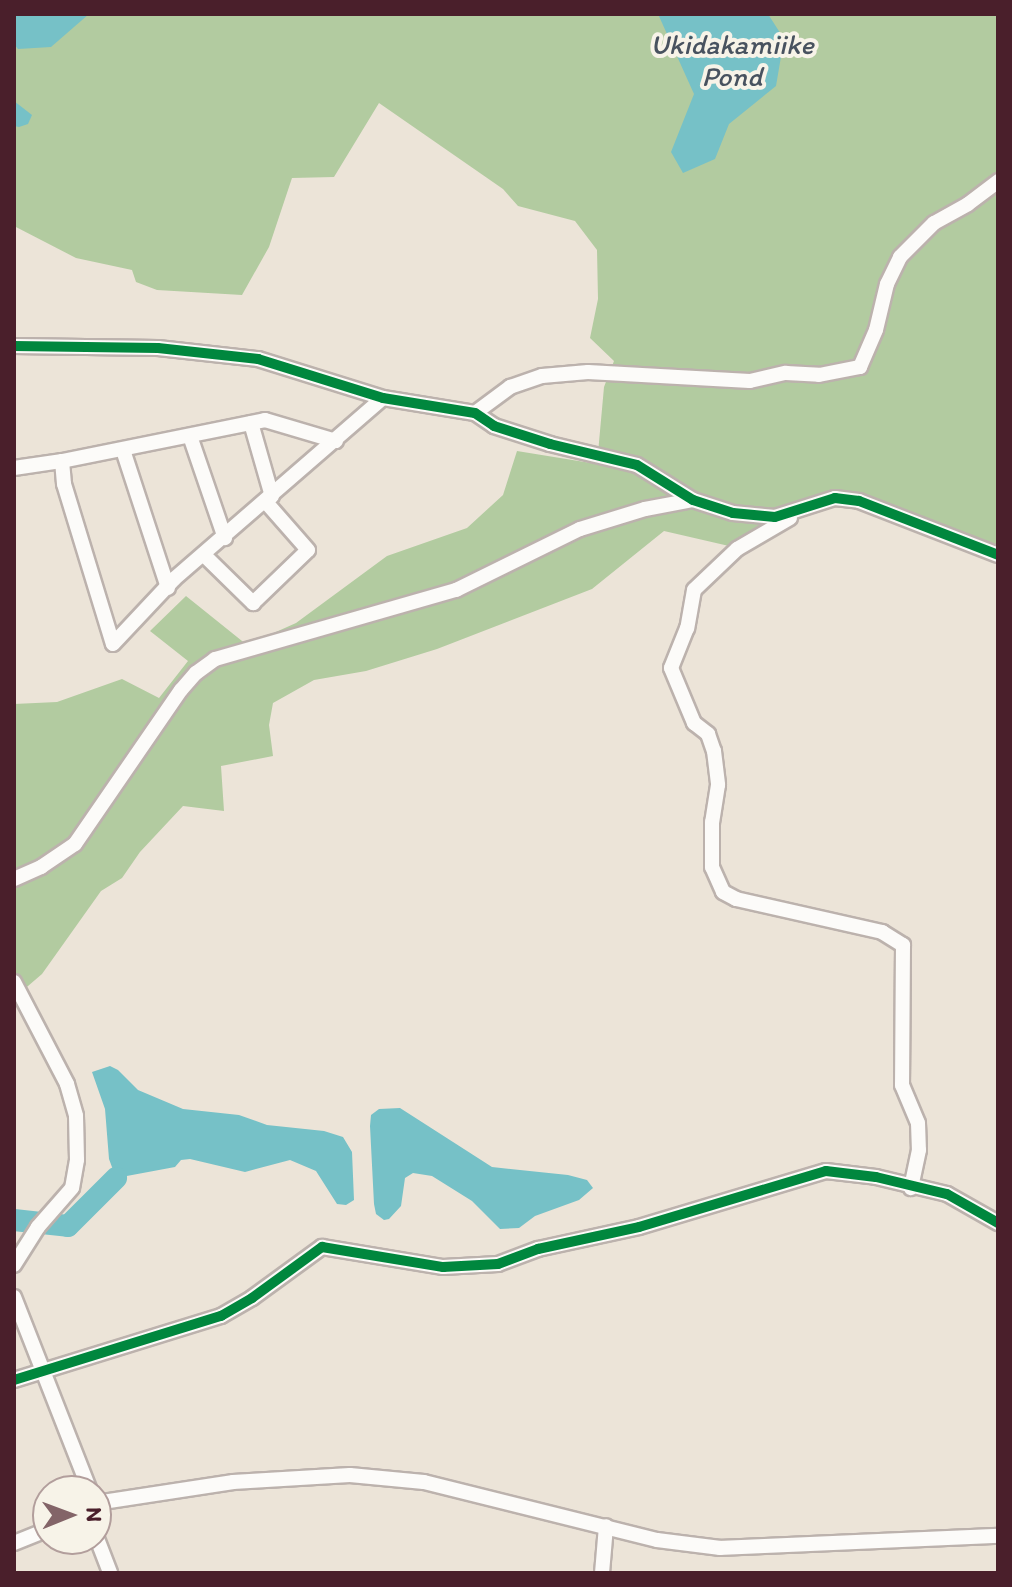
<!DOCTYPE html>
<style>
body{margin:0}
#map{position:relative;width:1012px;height:1587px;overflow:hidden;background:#ece4d8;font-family:Itim,sans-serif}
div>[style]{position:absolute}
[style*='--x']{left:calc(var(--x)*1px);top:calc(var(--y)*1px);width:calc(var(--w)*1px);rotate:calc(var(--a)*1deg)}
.forest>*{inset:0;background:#b2cba0}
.water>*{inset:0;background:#76c1c7}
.river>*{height:22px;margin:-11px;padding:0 11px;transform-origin:11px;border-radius:11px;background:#76c1c7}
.roads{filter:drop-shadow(2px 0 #bcb2ad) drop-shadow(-2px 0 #bcb2ad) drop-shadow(0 2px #bcb2ad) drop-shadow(0 -2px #bcb2ad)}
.minor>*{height:14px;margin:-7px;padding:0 7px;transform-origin:7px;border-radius:7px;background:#fcfbf9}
.cycleway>*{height:10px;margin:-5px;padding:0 5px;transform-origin:5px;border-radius:5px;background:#00873e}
span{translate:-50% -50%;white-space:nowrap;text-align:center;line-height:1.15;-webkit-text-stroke:8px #f7f3e8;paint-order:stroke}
.water-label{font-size:28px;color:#48525f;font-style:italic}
.frame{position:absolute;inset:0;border:16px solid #4a1f2b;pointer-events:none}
.north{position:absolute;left:32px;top:1475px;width:80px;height:80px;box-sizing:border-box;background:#f7f3e8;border:2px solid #b29e9c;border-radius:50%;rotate:89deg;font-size:22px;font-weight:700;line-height:32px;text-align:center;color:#4a1f2b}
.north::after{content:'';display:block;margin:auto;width:28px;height:36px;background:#836468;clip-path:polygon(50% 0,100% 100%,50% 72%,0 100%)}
</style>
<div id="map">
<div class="forest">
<div style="clip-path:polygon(14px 14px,998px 14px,998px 550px,922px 523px,830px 504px,729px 546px,664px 531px,592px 589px,437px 649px,366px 671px,314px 680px,273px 703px,269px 725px,273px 756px,221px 766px,224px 811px,183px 806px,140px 852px,122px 878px,101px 891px,42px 974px,14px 998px,14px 704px,57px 702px,122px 679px,159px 698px,188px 661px,150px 631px,186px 596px,247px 645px,296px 623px,387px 556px,467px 528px,503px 495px,517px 451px,597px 464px,604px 387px,614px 361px,590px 338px,598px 299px,597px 250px,575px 221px,518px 206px,503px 189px,379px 103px,334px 177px,292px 178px,269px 247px,242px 295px,157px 290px,136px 282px,132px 270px,76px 258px,14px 226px)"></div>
</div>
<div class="water">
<div style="clip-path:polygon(14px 14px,89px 14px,51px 47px,18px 49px,14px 44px)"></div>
<div style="clip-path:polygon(658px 14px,768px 14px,784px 39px,776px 86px,729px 124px,715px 159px,683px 173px,671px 152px,694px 94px)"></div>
<div style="clip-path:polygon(14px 101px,32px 115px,28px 124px,19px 127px,14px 126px)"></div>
<div style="clip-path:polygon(110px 1066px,118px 1070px,138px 1090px,183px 1109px,239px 1115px,267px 1125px,324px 1131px,343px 1137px,352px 1152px,354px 1200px,346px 1205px,337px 1204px,316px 1171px,290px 1160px,245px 1172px,190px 1159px,181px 1160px,175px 1167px,116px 1178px,109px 1159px,105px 1109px,92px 1072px)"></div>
<div style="clip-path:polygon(400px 1108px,492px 1167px,568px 1175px,587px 1180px,593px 1188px,579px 1200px,535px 1216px,519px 1228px,500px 1229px,472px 1201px,432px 1176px,413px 1173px,405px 1178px,401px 1206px,389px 1219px,384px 1220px,376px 1214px,374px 1204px,370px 1126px,371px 1115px,379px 1109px)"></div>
</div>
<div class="river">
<div style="--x:14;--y:1220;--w:54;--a:6.3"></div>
<div style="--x:68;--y:1226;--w:68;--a:-45"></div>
</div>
<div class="roads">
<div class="minor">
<div style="--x:14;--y:346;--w:144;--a:0.8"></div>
<div style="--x:158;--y:348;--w:101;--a:6.3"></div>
<div style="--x:258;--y:359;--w:131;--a:17.3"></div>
<div style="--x:383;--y:398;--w:93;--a:9.3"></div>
<div style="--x:475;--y:413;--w:23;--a:34"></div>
<div style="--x:494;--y:426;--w:59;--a:17.8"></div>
<div style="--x:550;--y:444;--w:89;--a:13.6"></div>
<div style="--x:637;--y:465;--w:66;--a:32"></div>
<div style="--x:693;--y:500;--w:42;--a:18"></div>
<div style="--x:733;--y:513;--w:42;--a:5.4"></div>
<div style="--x:775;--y:517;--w:63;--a:-17.6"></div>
<div style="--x:835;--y:498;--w:24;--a:7"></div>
<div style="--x:859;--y:501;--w:149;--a:21.2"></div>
<div style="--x:475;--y:413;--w:44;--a:-36.6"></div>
<div style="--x:510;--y:387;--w:34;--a:-19"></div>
<div style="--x:542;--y:376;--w:46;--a:-5"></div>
<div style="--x:588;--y:372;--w:162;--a:3.2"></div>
<div style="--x:750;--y:381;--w:37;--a:-13"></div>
<div style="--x:786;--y:373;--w:33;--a:3"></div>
<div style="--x:819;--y:375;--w:42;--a:-11"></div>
<div style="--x:860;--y:367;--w:40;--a:-66.6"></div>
<div style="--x:876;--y:330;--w:47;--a:-76.6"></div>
<div style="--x:887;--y:284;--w:30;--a:-64"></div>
<div style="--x:900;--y:257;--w:48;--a:-45"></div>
<div style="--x:934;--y:223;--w:39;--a:-29"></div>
<div style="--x:968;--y:204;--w:38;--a:-37"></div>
<div style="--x:251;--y:423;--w:76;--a:74"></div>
<div style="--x:190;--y:436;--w:108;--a:71.1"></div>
<div style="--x:123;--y:450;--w:145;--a:71.9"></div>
<div style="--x:62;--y:461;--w:207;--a:-11.4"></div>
<div style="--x:265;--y:420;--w:74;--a:16.5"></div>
<div style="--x:14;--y:468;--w:49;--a:-8.3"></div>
<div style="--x:62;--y:461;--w:23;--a:85"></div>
<div style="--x:64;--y:484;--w:167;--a:73"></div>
<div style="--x:113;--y:644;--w:89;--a:-46.8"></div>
<div style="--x:174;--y:579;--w:276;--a:-40.9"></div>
<div style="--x:790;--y:518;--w:61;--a:149.7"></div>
<div style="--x:737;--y:549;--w:59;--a:136.4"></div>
<div style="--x:694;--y:590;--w:39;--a:100"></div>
<div style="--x:687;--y:628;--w:43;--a:111.8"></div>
<div style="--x:671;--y:668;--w:60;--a:67.3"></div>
<div style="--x:694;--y:723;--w:18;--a:38"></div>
<div style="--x:708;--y:734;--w:18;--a:71"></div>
<div style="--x:714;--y:751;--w:34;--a:83"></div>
<div style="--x:718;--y:785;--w:37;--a:99"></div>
<div style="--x:712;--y:822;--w:45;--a:90"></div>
<div style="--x:712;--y:867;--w:27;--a:66"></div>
<div style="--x:723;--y:892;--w:15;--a:28"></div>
<div style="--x:736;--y:899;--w:150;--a:12.7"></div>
<div style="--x:882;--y:932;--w:25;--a:32"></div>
<div style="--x:903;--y:945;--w:140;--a:90.4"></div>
<div style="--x:902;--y:1085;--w:41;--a:67.2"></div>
<div style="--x:918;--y:1123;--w:27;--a:88"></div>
<div style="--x:919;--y:1150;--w:39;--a:102"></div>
<div style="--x:204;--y:555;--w:69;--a:44.4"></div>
<div style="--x:253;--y:603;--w:76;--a:-43.9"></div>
<div style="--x:308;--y:550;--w:65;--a:-131.3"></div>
<div style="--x:14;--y:879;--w:30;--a:-24"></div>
<div style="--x:41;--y:867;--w:41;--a:-34.1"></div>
<div style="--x:75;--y:844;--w:187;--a:-55.5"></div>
<div style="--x:181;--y:690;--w:23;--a:-49"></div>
<div style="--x:196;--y:673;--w:24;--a:-36"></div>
<div style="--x:215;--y:659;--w:251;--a:-16"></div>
<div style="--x:456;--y:590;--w:138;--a:-26.2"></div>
<div style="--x:580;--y:529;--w:68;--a:-17.1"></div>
<div style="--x:645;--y:509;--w:48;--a:-10.8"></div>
<div style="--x:14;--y:982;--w:115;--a:62.5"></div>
<div style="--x:67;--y:1084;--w:33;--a:74"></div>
<div style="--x:76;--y:1116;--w:44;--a:88.7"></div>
<div style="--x:77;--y:1160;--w:28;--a:100"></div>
<div style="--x:72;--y:1188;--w:52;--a:131.1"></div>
<div style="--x:38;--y:1227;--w:45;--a:122.3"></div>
<div style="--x:14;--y:1297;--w:208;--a:68.6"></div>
<div style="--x:14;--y:1380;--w:217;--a:-17.2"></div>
<div style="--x:221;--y:1316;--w:36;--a:-30"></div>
<div style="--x:252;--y:1298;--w:87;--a:-36.1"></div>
<div style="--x:322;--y:1247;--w:123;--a:9.4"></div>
<div style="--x:443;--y:1267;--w:55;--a:-3.1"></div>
<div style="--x:498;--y:1264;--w:43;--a:-20.6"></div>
<div style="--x:538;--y:1249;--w:103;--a:-12.3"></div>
<div style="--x:639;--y:1227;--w:195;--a:-16.7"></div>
<div style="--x:826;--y:1171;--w:50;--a:6.8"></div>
<div style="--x:876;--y:1177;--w:73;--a:13.5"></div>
<div style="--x:947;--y:1194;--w:59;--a:29.6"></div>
<div style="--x:96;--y:1503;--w:139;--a:-8.7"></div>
<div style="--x:233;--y:1482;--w:117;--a:-3.4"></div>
<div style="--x:350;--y:1475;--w:74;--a:5.4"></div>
<div style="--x:424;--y:1482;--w:240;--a:14"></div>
<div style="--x:657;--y:1540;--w:64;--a:7.2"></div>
<div style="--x:720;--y:1548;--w:278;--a:-2.5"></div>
<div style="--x:96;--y:1536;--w:40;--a:69"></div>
<div style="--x:14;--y:1543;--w:37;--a:-22"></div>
<div style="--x:602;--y:1573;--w:47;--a:-85.1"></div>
</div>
</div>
<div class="cycleway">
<div style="--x:14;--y:346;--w:144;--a:0.8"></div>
<div style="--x:158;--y:348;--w:101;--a:6.3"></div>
<div style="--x:258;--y:359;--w:131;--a:17.3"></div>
<div style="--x:383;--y:398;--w:93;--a:9.3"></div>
<div style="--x:475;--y:413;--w:23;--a:34"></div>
<div style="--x:494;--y:426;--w:59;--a:17.8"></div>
<div style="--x:550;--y:444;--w:89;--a:13.6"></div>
<div style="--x:637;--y:465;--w:66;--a:32"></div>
<div style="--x:693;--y:500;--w:42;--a:18"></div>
<div style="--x:733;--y:513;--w:42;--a:5.4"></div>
<div style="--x:775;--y:517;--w:63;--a:-17.6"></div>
<div style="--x:835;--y:498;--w:24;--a:7"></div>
<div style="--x:859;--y:501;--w:149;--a:21.2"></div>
<div style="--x:14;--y:1380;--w:217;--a:-17.2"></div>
<div style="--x:221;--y:1316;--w:36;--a:-30"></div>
<div style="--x:252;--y:1298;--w:87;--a:-36.1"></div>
<div style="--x:322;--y:1247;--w:123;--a:9.4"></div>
<div style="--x:443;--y:1267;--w:55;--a:-3.1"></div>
<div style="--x:498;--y:1264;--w:43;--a:-20.6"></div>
<div style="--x:538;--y:1249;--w:103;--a:-12.3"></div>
<div style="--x:639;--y:1227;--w:195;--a:-16.7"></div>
<div style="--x:826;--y:1171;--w:50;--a:6.8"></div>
<div style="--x:876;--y:1177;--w:73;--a:13.5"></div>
<div style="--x:947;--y:1194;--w:59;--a:29.6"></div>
</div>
<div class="water-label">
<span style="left:732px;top:60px">Ukidakamiike<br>Pond</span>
</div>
<div class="frame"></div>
<div class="north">N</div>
</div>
